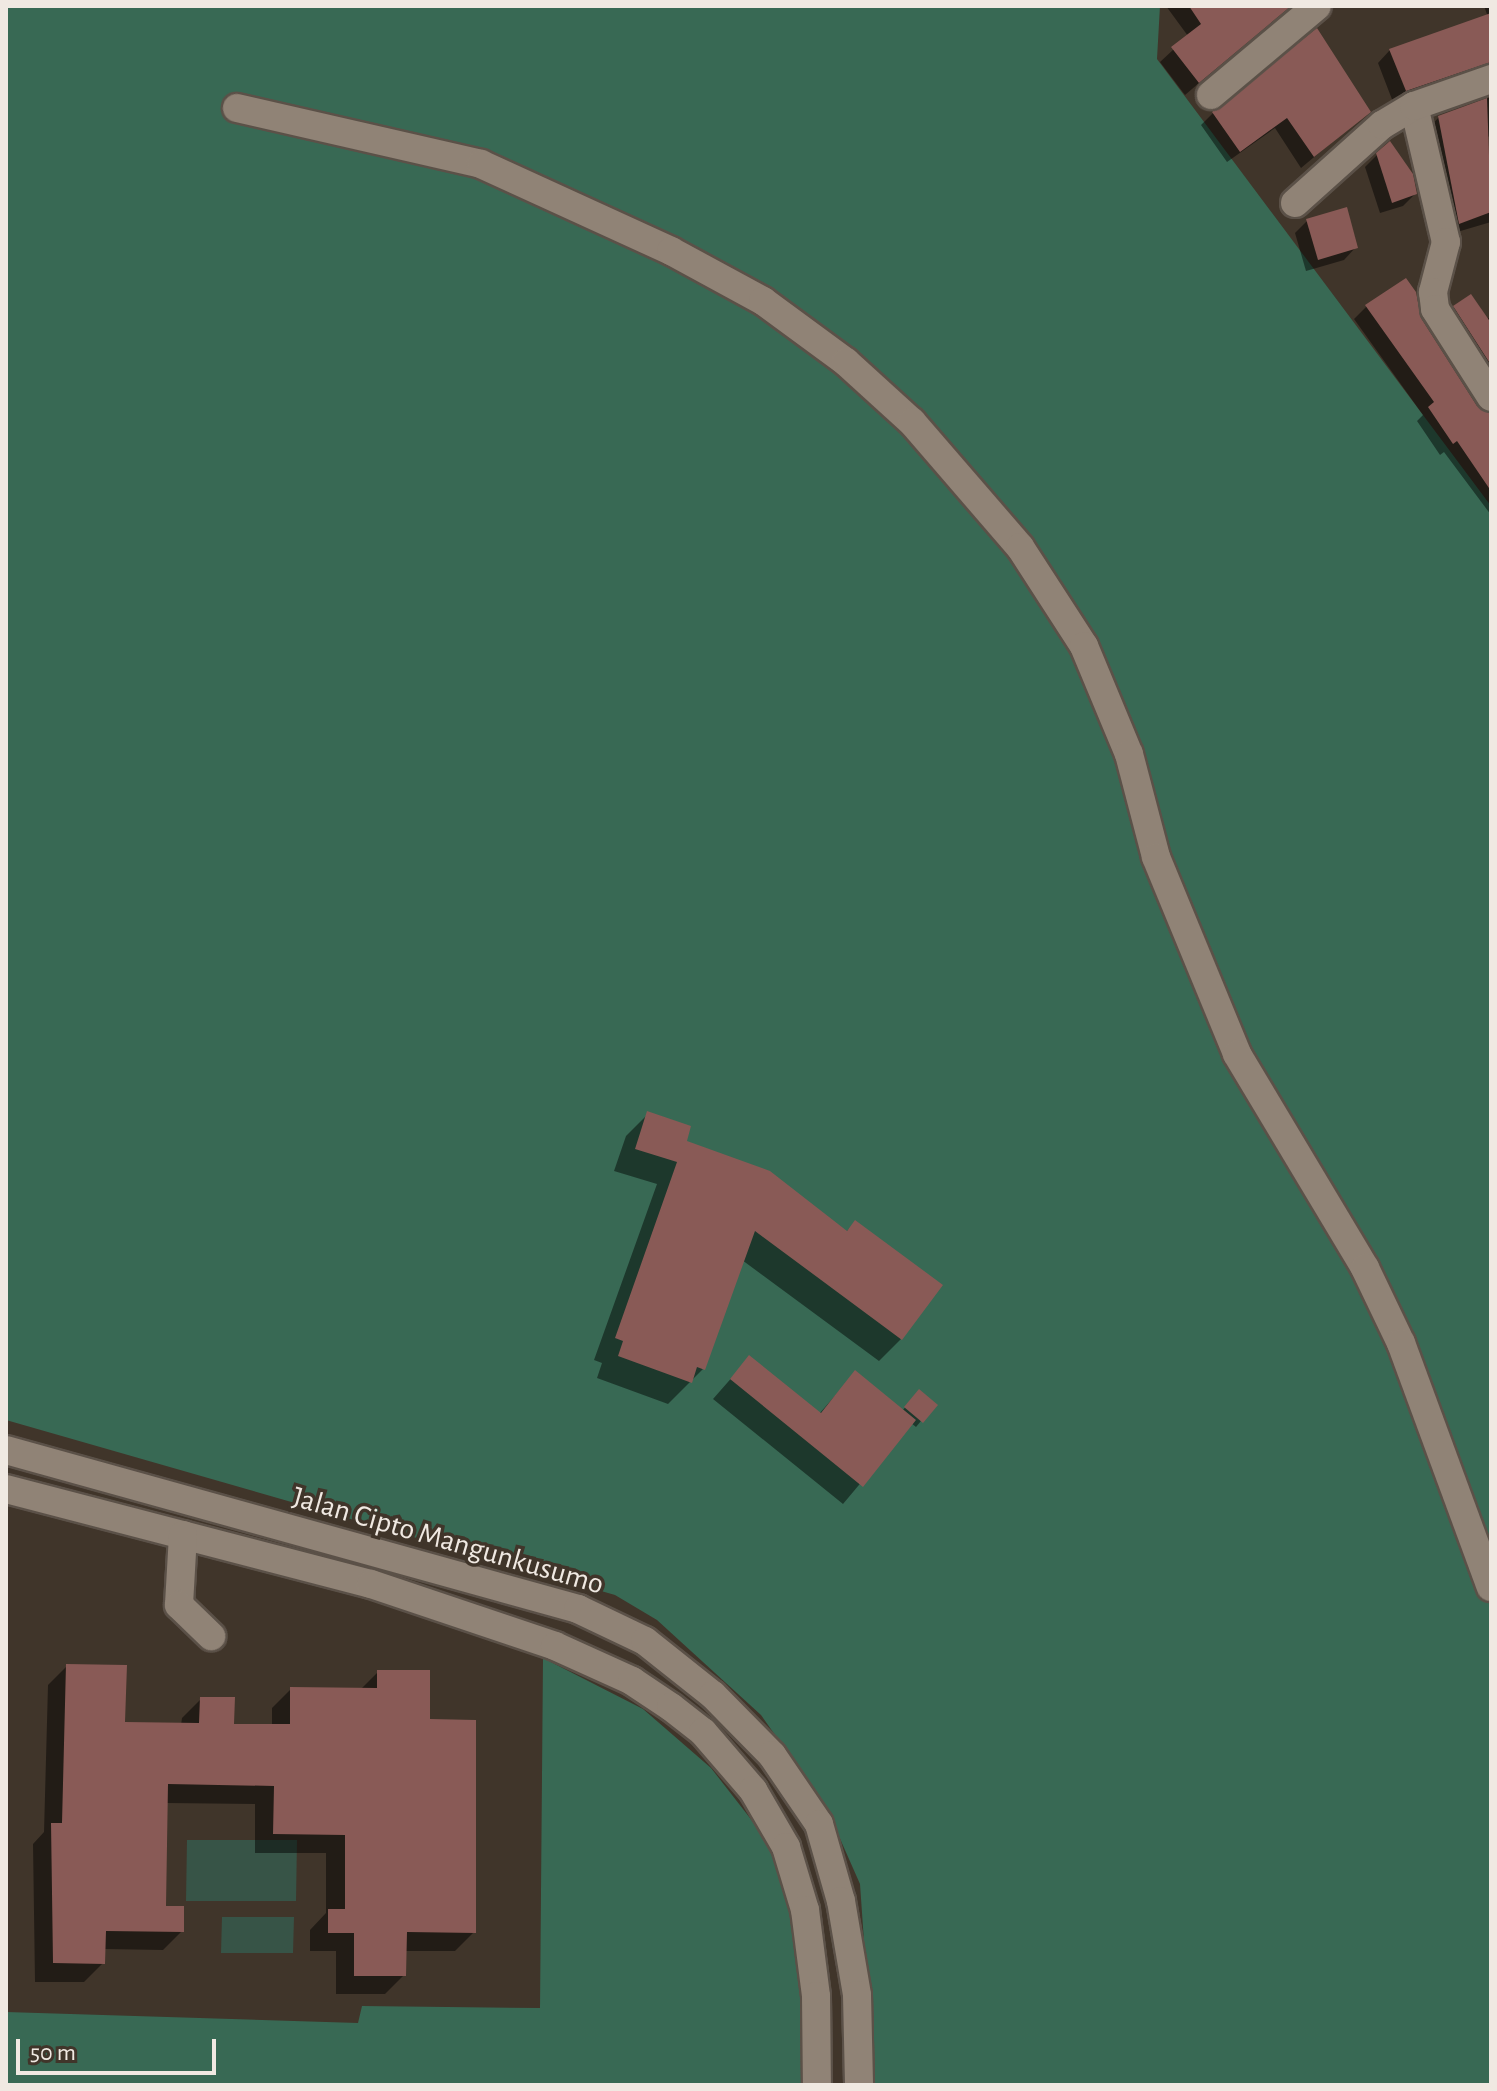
<!DOCTYPE html>
<style>
body{margin:0}
#map{position:relative;width:1497px;height:2091px;overflow:hidden;background:#40352a;font-family:"Alegreya Sans",sans-serif}
div>[style]{position:absolute}
[style*='--x']{left:calc(var(--x)*1px);top:calc(var(--y)*1px);width:calc(var(--w)*1px);rotate:calc(var(--a)*1deg)}
.green>*{inset:0;background:#375447}
.forest>*{inset:0;background:#386954}
.shadow>*{inset:0;background:#0007}
.building>*{inset:0;background:#895a56}
.roads{filter:drop-shadow(2px 0 #5b5148) drop-shadow(-2px 0 #5b5148) drop-shadow(0 2px #5b5148) drop-shadow(0 -2px #5b5148)}
.minor>*{height:28px;margin:-14px;padding:0 14px;transform-origin:14px;border-radius:14px;background:#908376}
span{translate:-50% -50%;white-space:nowrap;text-align:center;line-height:1.15;-webkit-text-stroke:7px #40352a;paint-order:stroke}
.street-label{font-size:30px;color:#f0e9e2}
.frame{position:absolute;inset:0;border:8px solid #f0e9e2;pointer-events:none}
.scale{position:absolute;left:16px;top:2039px;width:200px;height:36px;box-sizing:border-box;border:4px solid #f0e9e2;border-top:0;padding-left:10px;font-size:24px;line-height:28px;white-space:nowrap;color:#f0e9e2;-webkit-text-stroke:6px #40352a;paint-order:stroke}
</style>
<div id="map">
<div class="green">
<div style="clip-path:polygon(187px 1840px,297px 1840px,296px 1901px,186px 1901px)"></div>
<div style="clip-path:polygon(222px 1917px,294px 1917px,293px 1953px,221px 1953px)"></div>
</div>
<div class="forest">
<div style="clip-path:polygon(6px 6px,1160px 6px,1157px 59px,1491px 506px,1491px 2085px,874px 2085px,860px 1884px,826px 1807px,761px 1715px,657px 1620px,615px 1595px,6px 1420px)"></div>
<div style="clip-path:polygon(543px 1658px,643px 1709px,711px 1768px,771px 1845px,795px 1910px,805px 1998px,807px 2085px,6px 2085px,6px 2012px,358px 2023px,362px 2006px,540px 2008px)"></div>
</div>
<div class="shadow">
<div style="clip-path:polygon(1166px 6px,1289px 6px,1185px 95px,1160px 62px,1188px 36px)"></div>
<div style="clip-path:polygon(1484px 6px,1491px 6px,1491px 81px,1393px 102px,1378px 63px,1390px 50px,1488px 17px)"></div>
<div style="clip-path:polygon(1491px 97px,1491px 136px,1459px 143px,1465px 171px,1491px 166px,1491px 222px,1447px 235px,1427px 130px,1439px 117px)"></div>
<div style="clip-path:polygon(1368px 112px,1301px 168px,1275px 128px,1227px 162px,1201px 125px,1213px 113px)"></div>
<div style="clip-path:polygon(1377px 155px,1415px 194px,1403px 206px,1380px 213px,1365px 167px)"></div>
<div style="clip-path:polygon(1307px 221px,1356px 247px,1344px 260px,1306px 271px,1295px 233px)"></div>
<div style="clip-path:polygon(1367px 306px,1419px 319px,1475px 408px,1491px 416px,1491px 515px,1444px 452px,1440px 455px,1417px 421px,1423px 415px,1354px 319px)"></div>
<div style="clip-path:polygon(1455px 308px,1486px 320px,1491px 316px,1491px 397px,1442px 320px)"></div>
<div style="clip-path:polygon(648px 1114px,684px 1142px,846px 1232px,855px 1222px,901px 1339px,879px 1361px,742px 1260px,703px 1369px,668px 1404px,597px 1378px,602px 1363px,594px 1360px,657px 1184px,614px 1171px,626px 1136px)"></div>
<div style="clip-path:polygon(749px 1358px,819px 1414px,855px 1373px,902px 1411px,914px 1397px,921px 1421px,916px 1427px,911px 1423px,843px 1504px,713px 1399px)"></div>
<div style="clip-path:polygon(67px 1666px,123px 1724px,181px 1725px,182px 1718px,201px 1699px,232px 1726px,272px 1726px,272px 1708px,291px 1689px,360px 1690px,378px 1672px,428px 1721px,474px 1932px,455px 1951px,404px 1951px,404px 1975px,385px 1994px,336px 1994px,336px 1951px,310px 1951px,310px 1930px,326px 1913px,326px 1853px,255px 1853px,255px 1804px,166px 1803px,164px 1908px,182px 1931px,163px 1950px,103px 1949px,103px 1963px,84px 1982px,35px 1982px,33px 1844px,44px 1832px,48px 1685px)"></div>
</div>
<div class="building">
<div style="clip-path:polygon(1189px 6px,1291px 6px,1199px 83px,1171px 47px,1201px 24px)"></div>
<div style="clip-path:polygon(1491px 13px,1491px 62px,1406px 91px,1389px 49px)"></div>
<div style="clip-path:polygon(1317px 28px,1371px 112px,1314px 157px,1287px 118px,1240px 152px,1212px 112px)"></div>
<div style="clip-path:polygon(1487px 98px,1491px 212px,1459px 224px,1438px 116px)"></div>
<div style="clip-path:polygon(1390px 141px,1413px 174px,1417px 194px,1392px 203px,1376px 153px)"></div>
<div style="clip-path:polygon(1347px 207px,1358px 248px,1318px 260px,1306px 219px)"></div>
<div style="clip-path:polygon(1406px 278px,1416px 292px,1421px 318px,1477px 406px,1491px 414px,1491px 491px,1457px 441px,1453px 444px,1428px 407px,1434px 402px,1365px 305px)"></div>
<div style="clip-path:polygon(1471px 294px,1491px 323px,1491px 365px,1453px 306px)"></div>
<div style="clip-path:polygon(647px 1111px,691px 1126px,687px 1141px,770px 1171px,847px 1231px,855px 1220px,943px 1285px,902px 1340px,755px 1231px,705px 1370px,697px 1367px,692px 1383px,618px 1356px,623px 1341px,615px 1338px,677px 1162px,635px 1149px)"></div>
<div style="clip-path:polygon(749px 1355px,821px 1413px,855px 1370px,916px 1420px,863px 1487px,730px 1379px)"></div>
<div style="clip-path:polygon(919px 1389px,938px 1405px,923px 1423px,904px 1407px)"></div>
<div style="clip-path:polygon(66px 1664px,127px 1665px,125px 1722px,199px 1723px,200px 1697px,235px 1697px,234px 1724px,290px 1724px,290px 1687px,377px 1688px,377px 1670px,430px 1670px,430px 1719px,476px 1720px,476px 1933px,407px 1932px,406px 1976px,354px 1976px,354px 1933px,328px 1933px,328px 1909px,345px 1909px,345px 1835px,273px 1834px,274px 1786px,168px 1784px,166px 1906px,184px 1906px,184px 1932px,106px 1931px,105px 1964px,53px 1963px,51px 1823px,62px 1823px)"></div>
</div>
<div class="roads">
<div class="minor">
<div style="--x:1211;--y:95;--w:138;--a:-40"></div>
<div style="--x:1414;--y:106;--w:140;--a:76.8"></div>
<div style="--x:1446;--y:242;--w:52;--a:104.6"></div>
<div style="--x:1433;--y:292;--w:17;--a:83"></div>
<div style="--x:1435;--y:309;--w:104;--a:57.5"></div>
<div style="--x:237;--y:108;--w:250;--a:12.9"></div>
<div style="--x:481;--y:164;--w:209;--a:24.6"></div>
<div style="--x:671;--y:251;--w:105;--a:28.5"></div>
<div style="--x:763;--y:301;--w:103;--a:36.3"></div>
<div style="--x:846;--y:362;--w:89;--a:42.3"></div>
<div style="--x:912;--y:422;--w:165;--a:49.2"></div>
<div style="--x:1020;--y:547;--w:118;--a:57.1"></div>
<div style="--x:1084;--y:646;--w:117;--a:67.4"></div>
<div style="--x:1129;--y:754;--w:106;--a:75.3"></div>
<div style="--x:1156;--y:857;--w:213;--a:67.6"></div>
<div style="--x:1237;--y:1054;--w:249;--a:59.1"></div>
<div style="--x:1365;--y:1268;--w:83;--a:64.4"></div>
<div style="--x:1401;--y:1343;--w:260;--a:69.8"></div>
<div style="--x:1295;--y:203;--w:117;--a:-41.9"></div>
<div style="--x:1382;--y:125;--w:37;--a:-31"></div>
<div style="--x:1414;--y:106;--w:82;--a:-19.3"></div>
<div style="--x:6;--y:1450;--w:594;--a:15.53"></div>
<div style="--x:578;--y:1609;--w:74;--a:25.5"></div>
<div style="--x:645;--y:1641;--w:87;--a:38.5"></div>
<div style="--x:713;--y:1695;--w:84;--a:45.5"></div>
<div style="--x:772;--y:1755;--w:83;--a:55.7"></div>
<div style="--x:819;--y:1824;--w:80;--a:74.1"></div>
<div style="--x:841;--y:1901;--w:95;--a:80.3"></div>
<div style="--x:857;--y:1995;--w:90;--a:88.7"></div>
<div style="--x:6;--y:1489;--w:377;--a:14.6"></div>
<div style="--x:371;--y:1584;--w:194;--a:18.6"></div>
<div style="--x:555;--y:1646;--w:85;--a:24.4"></div>
<div style="--x:632;--y:1681;--w:47;--a:33.7"></div>
<div style="--x:671;--y:1707;--w:41;--a:38"></div>
<div style="--x:703;--y:1732;--w:77;--a:49.2"></div>
<div style="--x:753;--y:1790;--w:66;--a:59.9"></div>
<div style="--x:786;--y:1847;--w:66;--a:73.2"></div>
<div style="--x:805;--y:1910;--w:87;--a:82.7"></div>
<div style="--x:816;--y:1996;--w:89;--a:89.4"></div>
<div style="--x:183;--y:1535;--w:70;--a:93.3"></div>
<div style="--x:179;--y:1605;--w:45;--a:44.1"></div>
</div>
</div>
<div class="street-label">
<span style="left:448px;top:1541px;rotate:16deg">Jalan Cipto Mangunkusumo</span>
</div>
<div class="frame"></div>
<div class="scale">50 m</div>
</div>
